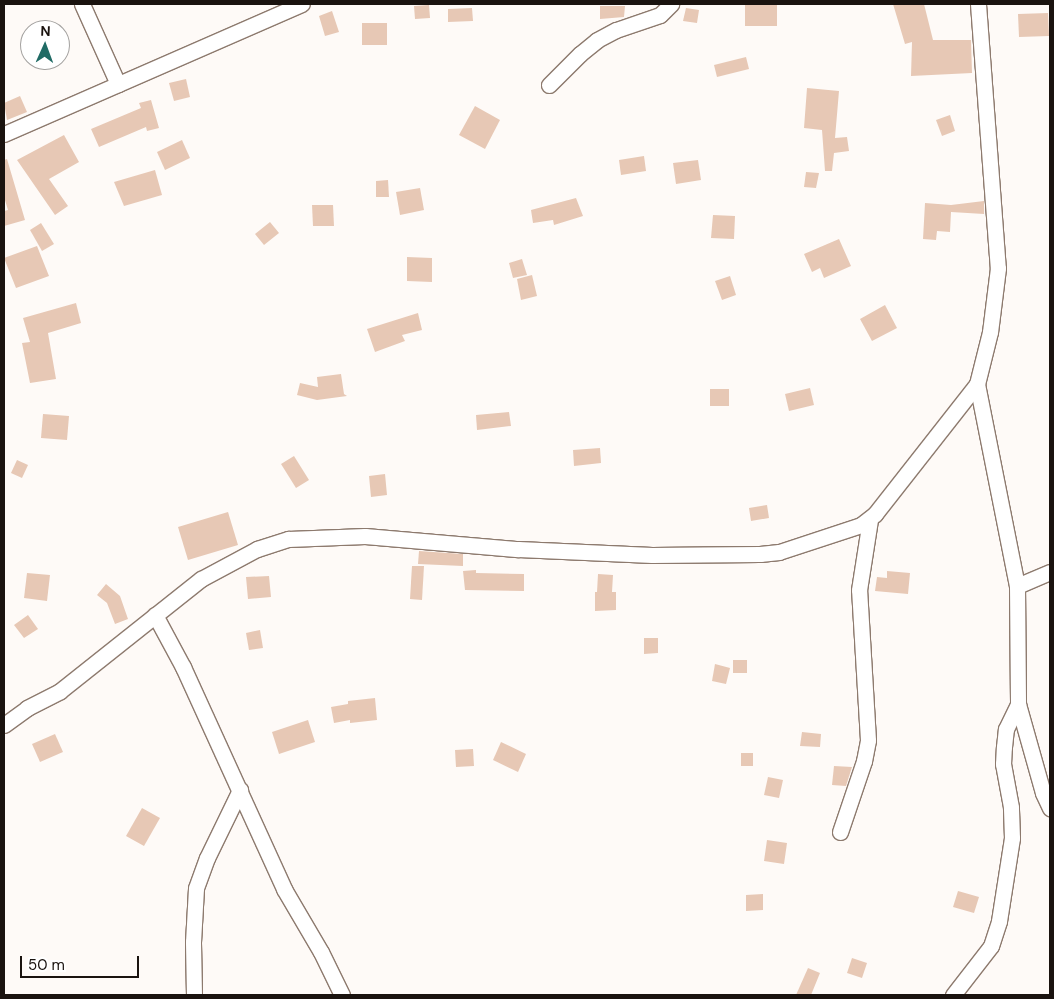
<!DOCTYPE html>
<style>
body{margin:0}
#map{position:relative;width:1054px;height:999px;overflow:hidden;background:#fefaf7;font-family:"DM Sans",sans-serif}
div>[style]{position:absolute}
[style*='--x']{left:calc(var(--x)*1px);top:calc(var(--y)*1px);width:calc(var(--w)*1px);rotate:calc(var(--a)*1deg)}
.building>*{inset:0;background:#e7c8b5}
.roads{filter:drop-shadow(1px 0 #8d7a6e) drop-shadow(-1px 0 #8d7a6e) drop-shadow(0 1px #8d7a6e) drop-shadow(0 -1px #8d7a6e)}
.minor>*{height:15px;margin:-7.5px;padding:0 7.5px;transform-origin:7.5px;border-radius:7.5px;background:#fff}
span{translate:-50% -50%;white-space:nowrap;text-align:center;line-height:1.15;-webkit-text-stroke:4px #fff;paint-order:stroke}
.frame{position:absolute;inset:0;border:5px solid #1a130f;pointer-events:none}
.north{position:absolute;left:20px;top:20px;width:50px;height:50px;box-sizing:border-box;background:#fff;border:1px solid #a3a19f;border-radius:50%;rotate:2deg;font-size:14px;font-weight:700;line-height:20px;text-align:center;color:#1a130f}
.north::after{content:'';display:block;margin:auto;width:18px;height:22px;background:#206b65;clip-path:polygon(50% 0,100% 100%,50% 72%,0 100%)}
.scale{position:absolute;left:20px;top:956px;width:119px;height:22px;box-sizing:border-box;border:2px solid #1a130f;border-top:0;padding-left:6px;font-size:15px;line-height:18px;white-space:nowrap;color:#1a130f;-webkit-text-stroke:4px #fff;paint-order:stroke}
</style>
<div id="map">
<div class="building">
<div style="clip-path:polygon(745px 4px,777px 5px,777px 26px,745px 26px)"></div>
<div style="clip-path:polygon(893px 4px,924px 4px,933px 40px,971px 40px,972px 73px,911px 76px,912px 42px,905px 44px)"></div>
<div style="clip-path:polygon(429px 5px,430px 18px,415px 19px,414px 6px)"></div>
<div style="clip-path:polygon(600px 6px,625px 6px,624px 17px,600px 19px)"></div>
<div style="clip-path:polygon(472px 8px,473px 21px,448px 22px,448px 9px)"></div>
<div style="clip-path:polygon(686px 8px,699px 10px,697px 23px,683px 21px)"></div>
<div style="clip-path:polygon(332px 11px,339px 32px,325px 36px,319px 16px)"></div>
<div style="clip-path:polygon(1048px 13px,1049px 36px,1019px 37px,1018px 14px)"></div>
<div style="clip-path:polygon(362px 23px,387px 23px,387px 45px,362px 45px)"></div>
<div style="clip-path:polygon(746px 57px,749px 69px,717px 77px,714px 65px)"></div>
<div style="clip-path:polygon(186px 79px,190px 97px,174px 101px,169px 83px)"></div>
<div style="clip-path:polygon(807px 88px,839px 91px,835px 138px,847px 137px,849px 151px,834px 153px,832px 171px,825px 171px,822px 130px,804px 128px)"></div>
<div style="clip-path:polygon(20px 96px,27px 112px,7px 120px,4px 103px)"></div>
<div style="clip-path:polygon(151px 100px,159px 128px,147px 131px,146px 127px,99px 147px,91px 129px,141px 108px,139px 103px)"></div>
<div style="clip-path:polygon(475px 106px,500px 120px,485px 149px,459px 135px)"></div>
<div style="clip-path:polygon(950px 115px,955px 131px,942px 136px,936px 120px)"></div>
<div style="clip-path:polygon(64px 135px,79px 162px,49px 179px,68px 206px,55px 215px,17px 160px)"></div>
<div style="clip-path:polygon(182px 140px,190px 158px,165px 170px,157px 152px)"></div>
<div style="clip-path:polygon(644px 156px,646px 171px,621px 175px,619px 160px)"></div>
<div style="clip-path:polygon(7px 159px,25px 220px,4px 226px,4px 211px,8px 210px,4px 197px,4px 160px)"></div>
<div style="clip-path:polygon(698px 160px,701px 180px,676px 184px,673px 163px)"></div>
<div style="clip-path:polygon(155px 170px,162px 195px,124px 206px,114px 182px)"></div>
<div style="clip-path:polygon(806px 172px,819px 173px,816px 188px,804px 187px)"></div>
<div style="clip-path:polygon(388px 180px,389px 197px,376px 197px,376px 181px)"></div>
<div style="clip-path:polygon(420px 188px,424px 210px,400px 215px,396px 192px)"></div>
<div style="clip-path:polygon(576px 198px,583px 216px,554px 225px,553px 220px,533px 223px,531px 210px)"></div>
<div style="clip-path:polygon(984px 201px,984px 214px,951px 212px,950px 232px,937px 231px,936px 240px,923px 239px,925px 203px,951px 205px)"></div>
<div style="clip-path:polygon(312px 205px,333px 205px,334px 226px,313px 226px)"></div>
<div style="clip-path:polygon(713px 215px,735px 216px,734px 239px,711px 238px)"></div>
<div style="clip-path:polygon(270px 222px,279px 233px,264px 245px,255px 234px)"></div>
<div style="clip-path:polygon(41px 223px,54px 244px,42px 251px,30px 230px)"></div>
<div style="clip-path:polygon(839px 239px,851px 266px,824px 278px,820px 268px,812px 272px,804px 254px)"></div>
<div style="clip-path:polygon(37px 246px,49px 276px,16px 288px,4px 258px)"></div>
<div style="clip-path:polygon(407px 257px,432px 258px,432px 282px,407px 281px)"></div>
<div style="clip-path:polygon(522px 259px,527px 275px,513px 278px,509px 263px)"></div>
<div style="clip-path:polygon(532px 275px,537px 296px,521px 300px,517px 279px)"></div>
<div style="clip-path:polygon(730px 276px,736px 295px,722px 300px,715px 281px)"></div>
<div style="clip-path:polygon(76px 303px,81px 323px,48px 333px,56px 379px,30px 383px,22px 343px,30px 342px,23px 318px)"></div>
<div style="clip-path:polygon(885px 305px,897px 328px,872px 341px,860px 319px)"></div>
<div style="clip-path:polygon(418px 313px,422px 330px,402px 335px,405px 341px,375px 352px,367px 329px)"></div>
<div style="clip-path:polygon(341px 374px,344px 394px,347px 396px,317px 400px,297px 395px,300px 383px,318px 387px,317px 377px)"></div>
<div style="clip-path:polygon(810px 388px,814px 405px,789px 411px,785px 394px)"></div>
<div style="clip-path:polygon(710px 389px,729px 389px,729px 406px,710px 406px)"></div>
<div style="clip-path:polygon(509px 412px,511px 426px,477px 430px,476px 415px)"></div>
<div style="clip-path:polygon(43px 414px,69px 416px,67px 440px,41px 438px)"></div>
<div style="clip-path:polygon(600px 448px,601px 463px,574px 466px,573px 450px)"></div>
<div style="clip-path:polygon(294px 456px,309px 480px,296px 488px,281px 464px)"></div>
<div style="clip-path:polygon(17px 460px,28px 465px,22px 478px,11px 473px)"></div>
<div style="clip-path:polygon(385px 474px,387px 495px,371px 497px,369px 476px)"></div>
<div style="clip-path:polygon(767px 505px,769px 518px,751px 521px,749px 508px)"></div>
<div style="clip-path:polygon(228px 512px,238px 545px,188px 560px,178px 527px)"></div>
<div style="clip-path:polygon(419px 551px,463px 554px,463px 566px,418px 564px)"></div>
<div style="clip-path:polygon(412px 566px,424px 566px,422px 600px,410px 599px)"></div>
<div style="clip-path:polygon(476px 570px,476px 573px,524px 574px,524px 591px,465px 590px,463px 571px)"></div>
<div style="clip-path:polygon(887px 571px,910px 573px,908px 594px,875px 591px,877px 577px,887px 578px)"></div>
<div style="clip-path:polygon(27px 573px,50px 575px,47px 601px,24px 598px)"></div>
<div style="clip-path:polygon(598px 574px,613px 575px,612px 592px,616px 592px,616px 610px,595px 611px,595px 592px,597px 592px)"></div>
<div style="clip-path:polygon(269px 576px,271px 597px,248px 599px,246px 577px)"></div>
<div style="clip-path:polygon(106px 584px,120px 596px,128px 619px,115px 624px,107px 603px,97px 595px)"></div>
<div style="clip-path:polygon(28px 615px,38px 629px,24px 638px,14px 625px)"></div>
<div style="clip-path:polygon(260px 630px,263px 648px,249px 650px,246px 633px)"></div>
<div style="clip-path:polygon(644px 638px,658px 638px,658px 653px,644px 654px)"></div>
<div style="clip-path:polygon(733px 660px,747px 660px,747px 673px,733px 673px)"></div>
<div style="clip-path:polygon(715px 664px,730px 668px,726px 684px,712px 681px)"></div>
<div style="clip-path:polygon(375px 698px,377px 720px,350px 723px,350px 720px,334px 723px,331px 707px,348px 704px,348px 701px)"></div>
<div style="clip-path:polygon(308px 720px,315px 742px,279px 754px,272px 732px)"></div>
<div style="clip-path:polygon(802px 732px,821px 734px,820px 747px,800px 746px)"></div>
<div style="clip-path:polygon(55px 734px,63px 752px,40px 762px,32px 744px)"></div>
<div style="clip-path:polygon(501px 742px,526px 754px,518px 772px,493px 760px)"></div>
<div style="clip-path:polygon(473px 749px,474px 766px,456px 767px,455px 750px)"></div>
<div style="clip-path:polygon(741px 753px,753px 753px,753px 766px,741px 766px)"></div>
<div style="clip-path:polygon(834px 766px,852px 767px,846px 786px,832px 785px)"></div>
<div style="clip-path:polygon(768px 777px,783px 780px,779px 798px,764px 795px)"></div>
<div style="clip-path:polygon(142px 808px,160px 818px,144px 846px,126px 836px)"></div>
<div style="clip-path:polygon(767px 840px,787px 843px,784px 864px,764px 861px)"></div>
<div style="clip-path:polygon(958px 891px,979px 897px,974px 913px,953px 907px)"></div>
<div style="clip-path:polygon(763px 894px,763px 910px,746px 911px,746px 895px)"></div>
<div style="clip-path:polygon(852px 958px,867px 963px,862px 978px,847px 973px)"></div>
<div style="clip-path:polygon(808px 968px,820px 973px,811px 995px,796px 995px)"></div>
</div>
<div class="roads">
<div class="minor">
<div style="--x:82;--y:4;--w:88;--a:65.8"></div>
<div style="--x:978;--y:4;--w:265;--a:85.7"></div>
<div style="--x:998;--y:268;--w:64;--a:97.1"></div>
<div style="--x:990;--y:332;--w:54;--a:104"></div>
<div style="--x:977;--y:384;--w:206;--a:78.8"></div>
<div style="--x:1017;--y:586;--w:118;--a:89.5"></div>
<div style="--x:1018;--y:704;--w:92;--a:74.3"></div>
<div style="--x:1043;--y:793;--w:17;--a:65"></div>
<div style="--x:549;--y:85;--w:44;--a:-45"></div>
<div style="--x:580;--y:54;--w:22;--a:-39"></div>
<div style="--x:597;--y:40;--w:21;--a:-28"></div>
<div style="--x:616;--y:30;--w:46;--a:-18.8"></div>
<div style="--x:660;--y:15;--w:16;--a:-45"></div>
<div style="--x:4;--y:134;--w:325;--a:-23.6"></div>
<div style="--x:1017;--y:586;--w:36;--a:-23"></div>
<div style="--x:155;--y:615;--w:59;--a:61.7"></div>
<div style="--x:183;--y:667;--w:244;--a:65.5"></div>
<div style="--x:284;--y:889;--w:73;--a:59.6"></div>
<div style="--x:321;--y:952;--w:48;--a:64"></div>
<div style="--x:4;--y:725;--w:29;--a:-36"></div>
<div style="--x:27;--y:708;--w:37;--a:-27"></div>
<div style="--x:60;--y:691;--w:180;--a:-38.5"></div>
<div style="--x:201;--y:579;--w:64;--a:-28.2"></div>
<div style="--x:257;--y:549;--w:33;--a:-18"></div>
<div style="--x:288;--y:539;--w:77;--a:-2.2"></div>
<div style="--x:365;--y:536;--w:154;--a:4.9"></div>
<div style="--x:518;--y:549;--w:134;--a:2.6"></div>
<div style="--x:652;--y:555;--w:108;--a:-0.5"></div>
<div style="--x:760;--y:554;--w:19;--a:-6"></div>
<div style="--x:779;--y:552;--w:86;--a:-18.2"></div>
<div style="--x:861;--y:525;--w:18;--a:-38"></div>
<div style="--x:875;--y:514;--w:165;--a:-51.9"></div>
<div style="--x:840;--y:832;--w:75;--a:-71.3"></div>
<div style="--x:864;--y:761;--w:21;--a:-79"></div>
<div style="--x:868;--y:740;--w:150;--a:-93.4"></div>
<div style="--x:859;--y:590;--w:71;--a:-81.1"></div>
<div style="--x:194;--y:995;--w:53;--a:-91.1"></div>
<div style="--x:193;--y:942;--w:54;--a:-86.8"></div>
<div style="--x:196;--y:888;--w:32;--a:-70"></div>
<div style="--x:207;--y:858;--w:76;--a:-64.1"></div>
<div style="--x:953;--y:995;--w:62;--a:-52.2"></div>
<div style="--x:991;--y:946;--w:26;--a:-72"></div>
<div style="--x:999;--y:921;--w:84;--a:-81.1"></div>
<div style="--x:1012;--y:838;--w:31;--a:-92"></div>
<div style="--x:1011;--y:807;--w:44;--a:-100.5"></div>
<div style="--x:1003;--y:764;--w:17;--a:-87"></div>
<div style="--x:1004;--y:747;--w:18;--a:-84"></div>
<div style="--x:1006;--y:729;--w:28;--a:-64"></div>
</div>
</div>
<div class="frame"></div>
<div class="north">N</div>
<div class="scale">50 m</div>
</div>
